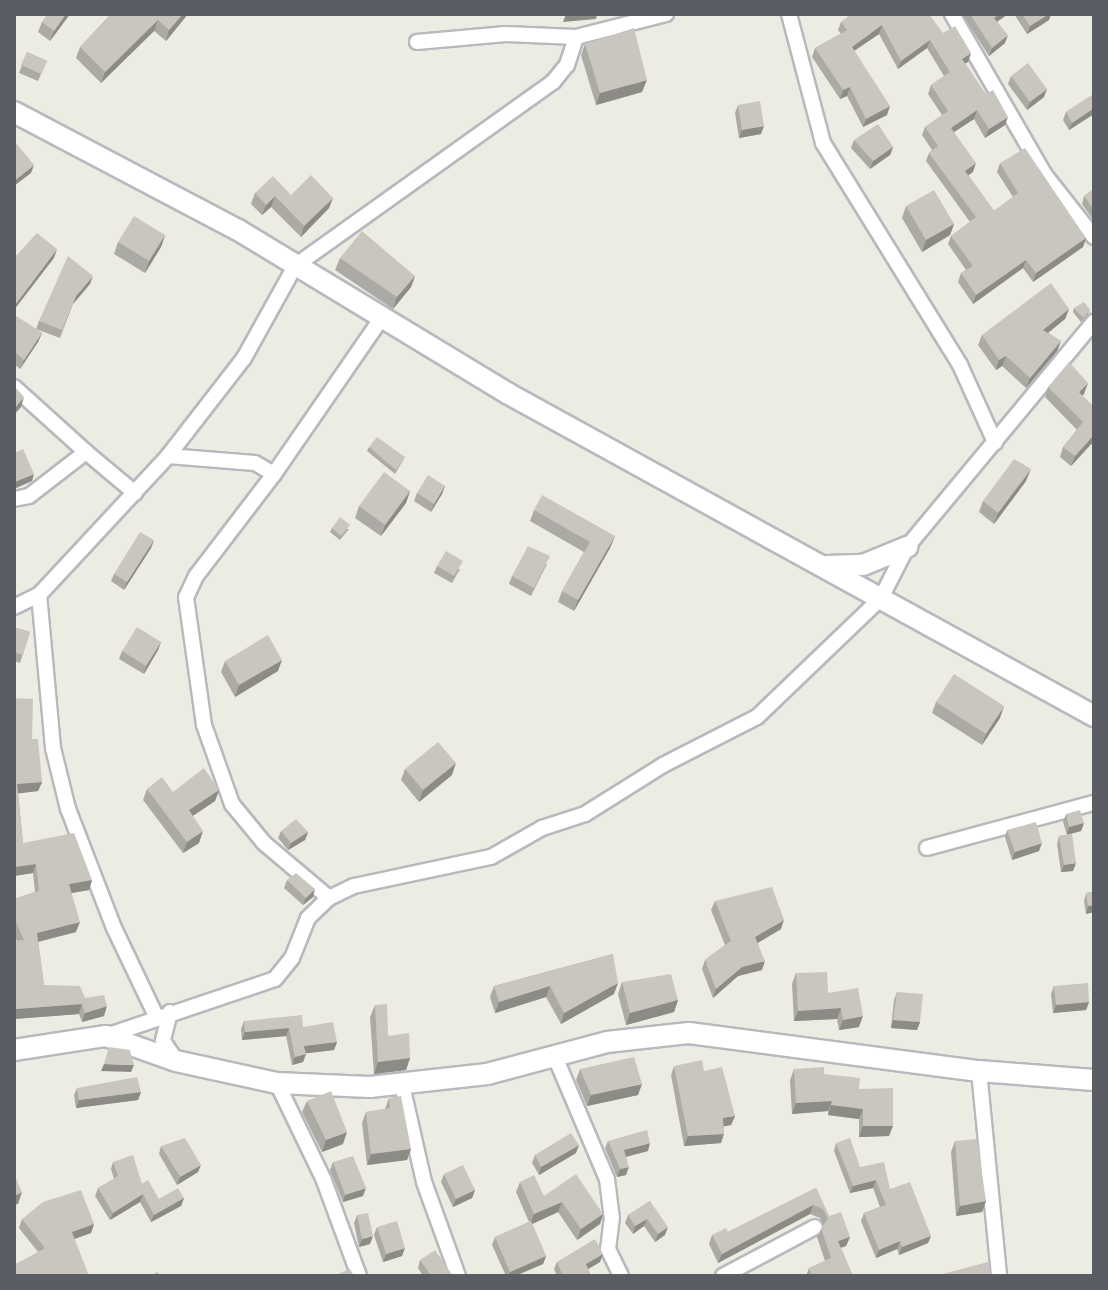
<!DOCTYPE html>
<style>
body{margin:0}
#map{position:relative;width:1108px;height:1290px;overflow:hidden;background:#edece2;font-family:"Exo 2",sans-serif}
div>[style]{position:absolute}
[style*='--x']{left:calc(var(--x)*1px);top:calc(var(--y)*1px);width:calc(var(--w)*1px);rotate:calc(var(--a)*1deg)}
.roads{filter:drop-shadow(2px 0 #b7b9be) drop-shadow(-2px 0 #b7b9be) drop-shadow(0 2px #b7b9be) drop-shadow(0 -2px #b7b9be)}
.street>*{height:14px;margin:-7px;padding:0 7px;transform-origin:7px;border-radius:7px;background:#fff}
.secondary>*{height:20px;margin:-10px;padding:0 10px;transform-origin:10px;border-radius:10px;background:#fff}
.wall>*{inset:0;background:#acaaa4}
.shaded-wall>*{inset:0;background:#8c8b86}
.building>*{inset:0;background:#c8c6bf}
span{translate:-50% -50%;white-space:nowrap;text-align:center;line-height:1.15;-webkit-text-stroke:8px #fff;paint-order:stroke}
.frame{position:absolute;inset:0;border:16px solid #5a5d63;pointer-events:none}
</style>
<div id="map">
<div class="roads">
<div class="street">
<div style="--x:789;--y:14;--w:133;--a:75.2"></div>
<div style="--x:823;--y:143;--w:261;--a:58.3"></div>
<div style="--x:960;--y:365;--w:85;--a:65.6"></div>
<div style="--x:952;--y:14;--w:186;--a:60"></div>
<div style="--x:1045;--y:175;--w:79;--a:51.7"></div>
<div style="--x:417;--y:42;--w:89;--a:-5.1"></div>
<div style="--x:506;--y:34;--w:70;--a:2.5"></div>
<div style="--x:576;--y:37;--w:93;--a:-14.3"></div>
<div style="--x:14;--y:387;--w:97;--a:42.1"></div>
<div style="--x:168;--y:456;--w:124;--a:-52.2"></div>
<div style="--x:244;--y:358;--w:105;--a:-61"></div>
<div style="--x:295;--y:266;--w:317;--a:-35.5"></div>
<div style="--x:553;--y:82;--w:22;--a:-51"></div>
<div style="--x:567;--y:65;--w:29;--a:-72"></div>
<div style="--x:274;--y:474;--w:128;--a:127.4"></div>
<div style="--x:196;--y:576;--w:23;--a:115"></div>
<div style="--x:186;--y:597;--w:129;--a:82"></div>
<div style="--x:204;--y:725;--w:84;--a:70.5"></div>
<div style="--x:232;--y:804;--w:50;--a:50.6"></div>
<div style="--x:264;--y:843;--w:85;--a:40.2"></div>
<div style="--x:14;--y:499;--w:15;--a:-11"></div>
<div style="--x:29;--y:496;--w:72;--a:-37.7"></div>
<div style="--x:86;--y:452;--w:64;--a:39.9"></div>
<div style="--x:14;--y:607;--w:28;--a:-26"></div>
<div style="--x:927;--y:848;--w:173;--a:-15.1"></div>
<div style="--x:170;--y:1012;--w:30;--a:104"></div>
<div style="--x:163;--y:1041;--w:23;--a:56"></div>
<div style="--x:156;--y:1016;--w:98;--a:-115.5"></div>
<div style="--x:114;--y:928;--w:128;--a:-111.1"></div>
<div style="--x:68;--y:809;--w:63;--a:-103.8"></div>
<div style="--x:53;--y:748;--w:154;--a:-95.2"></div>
<div style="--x:39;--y:595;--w:190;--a:-47.1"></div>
<div style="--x:168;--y:456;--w:87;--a:4.6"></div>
<div style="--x:255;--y:463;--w:22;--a:30"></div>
<div style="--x:274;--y:474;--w:188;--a:-55.4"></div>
<div style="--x:106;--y:1036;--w:178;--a:-18.6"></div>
<div style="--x:275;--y:979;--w:27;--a:-51"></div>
<div style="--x:292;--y:958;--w:43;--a:-68.2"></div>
<div style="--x:308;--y:918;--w:29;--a:-44"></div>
<div style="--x:329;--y:898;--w:28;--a:-26"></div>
<div style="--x:354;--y:886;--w:140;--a:-12"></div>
<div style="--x:491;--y:857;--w:59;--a:-29.6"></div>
<div style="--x:542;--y:828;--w:45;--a:-18"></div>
<div style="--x:585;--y:814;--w:92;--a:-32.1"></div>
<div style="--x:663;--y:765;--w:106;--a:-27.1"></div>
<div style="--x:757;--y:717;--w:172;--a:-43.8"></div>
<div style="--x:881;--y:598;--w:57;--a:-63"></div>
<div style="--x:907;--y:547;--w:293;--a:-50.3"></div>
<div style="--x:556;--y:1059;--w:130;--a:67"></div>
<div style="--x:607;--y:1179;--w:38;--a:83"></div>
<div style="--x:612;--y:1217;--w:32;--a:97"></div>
<div style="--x:608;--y:1249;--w:30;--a:64"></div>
<div style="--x:979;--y:1071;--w:206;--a:84.4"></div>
<div style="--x:277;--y:1083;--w:106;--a:64.2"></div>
<div style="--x:323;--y:1178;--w:104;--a:69.8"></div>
<div style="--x:402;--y:1085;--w:99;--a:77.2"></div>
<div style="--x:424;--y:1182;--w:100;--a:70.1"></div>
<div style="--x:723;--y:1276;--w:104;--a:-28"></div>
</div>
<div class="secondary">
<div style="--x:14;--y:112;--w:253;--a:27.8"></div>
<div style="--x:238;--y:230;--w:315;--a:31.2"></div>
<div style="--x:507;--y:393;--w:670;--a:28.82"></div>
<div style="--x:827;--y:566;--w:36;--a:-2"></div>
<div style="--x:863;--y:565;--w:48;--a:-22.2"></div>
<div style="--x:14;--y:1050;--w:93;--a:-8.7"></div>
<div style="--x:106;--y:1036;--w:74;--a:19.7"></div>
<div style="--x:176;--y:1061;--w:103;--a:12.3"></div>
<div style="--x:277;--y:1083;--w:93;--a:2.5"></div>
<div style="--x:370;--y:1087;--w:118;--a:-6.3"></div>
<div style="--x:487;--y:1074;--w:124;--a:-14.9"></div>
<div style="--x:607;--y:1042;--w:82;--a:-6.3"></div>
<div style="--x:689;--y:1033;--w:292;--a:7.5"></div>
<div style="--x:979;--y:1071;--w:115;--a:4.5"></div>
</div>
</div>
<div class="wall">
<div style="clip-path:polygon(48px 14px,70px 14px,50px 41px,38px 32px,42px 22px)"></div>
<div style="clip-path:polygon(111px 14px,188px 14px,166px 41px,154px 31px,101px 83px,76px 58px,80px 47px)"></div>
<div style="clip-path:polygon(852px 14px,943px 33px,968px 62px,965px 63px,1005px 125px,985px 138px,974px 119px,954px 132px,973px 172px,968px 175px,994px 211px,1013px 197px,997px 172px,1000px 163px,1086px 238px,1083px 247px,1033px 282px,1023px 268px,973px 304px,958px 282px,961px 273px,966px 270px,948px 244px,951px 236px,970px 222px,926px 161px,929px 153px,932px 150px,922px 135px,925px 127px,942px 115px,928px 94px,931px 85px,944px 76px,927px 48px,898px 69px,879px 34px,854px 51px,887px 115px,863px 127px,847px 96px,840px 99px,812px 57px,815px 48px,841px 34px,838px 30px,841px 22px)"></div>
<div style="clip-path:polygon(962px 14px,1008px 14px,997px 22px,1005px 43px,989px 56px)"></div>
<div style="clip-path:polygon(1014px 14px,1051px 14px,1049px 20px,1027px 34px)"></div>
<div style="clip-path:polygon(585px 44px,642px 92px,596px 105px,581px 55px)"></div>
<div style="clip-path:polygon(27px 52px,47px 61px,38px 81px,19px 73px)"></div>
<div style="clip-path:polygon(1011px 76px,1044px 97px,1027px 110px,1008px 84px)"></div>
<div style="clip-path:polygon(1094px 94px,1094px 114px,1069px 130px,1063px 120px,1066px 112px)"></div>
<div style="clip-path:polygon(738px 105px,761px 134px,739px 138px,735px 113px)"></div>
<div style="clip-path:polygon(854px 140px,893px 147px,890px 155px,870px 169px,851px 148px)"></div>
<div style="clip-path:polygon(1094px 189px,1094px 221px,1082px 204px,1084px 196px)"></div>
<div style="clip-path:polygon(255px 193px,291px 195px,329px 208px,301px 237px,271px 207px,262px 215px,251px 204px)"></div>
<div style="clip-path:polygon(906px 206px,954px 224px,950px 235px,922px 252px,902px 218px)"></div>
<div style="clip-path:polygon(165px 235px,161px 247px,145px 273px,114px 254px,118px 242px)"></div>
<div style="clip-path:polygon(340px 258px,415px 276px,411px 287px,393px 309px,335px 270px)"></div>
<div style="clip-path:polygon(90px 284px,73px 304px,60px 338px,36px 329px,39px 321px)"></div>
<div style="clip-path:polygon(1074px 308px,1090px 310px,1088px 314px,1081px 322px,1073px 312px)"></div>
<div style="clip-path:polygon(1069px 309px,1065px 319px,1048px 333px,1061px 341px,1057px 351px,1026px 388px,1002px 366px,996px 370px,978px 345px,982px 335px)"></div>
<div style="clip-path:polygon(14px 315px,42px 333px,38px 342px,20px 369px,14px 364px)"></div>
<div style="clip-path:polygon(1048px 387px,1084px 394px,1082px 396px,1094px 407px,1094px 441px,1071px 466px,1060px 457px,1063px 447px,1077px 430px,1045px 397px)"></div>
<div style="clip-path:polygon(369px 447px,405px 457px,395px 474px,367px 451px)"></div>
<div style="clip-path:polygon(1026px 481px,994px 524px,979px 512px,983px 501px)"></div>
<div style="clip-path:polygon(445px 486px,442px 494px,431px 512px,414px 501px,417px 493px)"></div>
<div style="clip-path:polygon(410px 491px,406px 503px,381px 536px,355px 518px,359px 506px)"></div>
<div style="clip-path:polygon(534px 510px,615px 536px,610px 548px,574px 611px,558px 602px,562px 591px,584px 552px,530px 521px)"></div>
<div style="clip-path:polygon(332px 528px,349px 529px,340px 540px,330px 532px)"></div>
<div style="clip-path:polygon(154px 540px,151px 548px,124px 590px,111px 581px,114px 574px)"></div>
<div style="clip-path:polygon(547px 564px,531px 596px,509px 584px,512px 576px)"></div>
<div style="clip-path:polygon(437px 566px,460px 569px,452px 583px,434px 573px)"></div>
<div style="clip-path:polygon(14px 627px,30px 632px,20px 663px,14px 661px)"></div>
<div style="clip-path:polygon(161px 642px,158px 650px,144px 674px,119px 659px,122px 651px)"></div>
<div style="clip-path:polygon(225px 661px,278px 671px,235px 697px,221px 672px)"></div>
<div style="clip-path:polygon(14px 698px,32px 739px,42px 782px,38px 791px,18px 793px,23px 843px,92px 880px,89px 890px,71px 893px,76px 932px,38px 941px,44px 985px,85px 998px,104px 1016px,82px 1022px,79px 1014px,14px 1019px,14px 941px,17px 941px,14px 935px,14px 899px,35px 892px,33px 873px,14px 876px)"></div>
<div style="clip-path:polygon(936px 702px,1000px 718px,982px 745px,932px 713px)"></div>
<div style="clip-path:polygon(405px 769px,452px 775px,419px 802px,401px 780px)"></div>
<div style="clip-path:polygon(147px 789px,173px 792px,219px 790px,215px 801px,193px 816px,199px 843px,183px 853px,143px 800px)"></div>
<div style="clip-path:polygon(1066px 814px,1084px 823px,1081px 831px,1068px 834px,1073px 871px,1061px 872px,1057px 844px,1059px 836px,1067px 835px,1063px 822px)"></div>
<div style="clip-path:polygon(1007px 830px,1039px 851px,1012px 860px,1005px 837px)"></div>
<div style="clip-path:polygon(281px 831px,308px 832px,305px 840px,288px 850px,278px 838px)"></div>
<div style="clip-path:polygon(287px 880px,313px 897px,303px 905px,284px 888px)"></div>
<div style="clip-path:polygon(1094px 892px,1094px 912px,1086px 914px,1084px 901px,1086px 893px)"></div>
<div style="clip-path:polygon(715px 901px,781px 929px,758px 943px,762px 970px,738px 976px,713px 998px,702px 969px,705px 960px,725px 945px,711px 910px)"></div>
<div style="clip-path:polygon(613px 954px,614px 994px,561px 1024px,546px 997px,495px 1013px,490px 997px,494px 986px)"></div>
<div style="clip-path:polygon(796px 973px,828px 993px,859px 1027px,839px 1030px,837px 1019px,794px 1021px,792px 984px)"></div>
<div style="clip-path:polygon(622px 982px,678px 1000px,674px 1012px,626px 1025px,618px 994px)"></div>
<div style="clip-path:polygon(1054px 986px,1089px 1002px,1086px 1010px,1053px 1013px,1051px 994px)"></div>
<div style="clip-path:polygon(897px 992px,920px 1022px,917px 1030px,891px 1028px,894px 1000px)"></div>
<div style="clip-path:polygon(375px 1005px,388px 1036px,410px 1058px,406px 1070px,374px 1074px,370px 1017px)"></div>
<div style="clip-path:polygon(244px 1021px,303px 1027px,337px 1042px,334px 1050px,306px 1053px,303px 1062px,292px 1065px,286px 1036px,242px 1040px,241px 1029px)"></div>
<div style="clip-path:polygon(674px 1066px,704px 1071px,735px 1116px,731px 1125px,724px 1126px,721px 1143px,684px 1146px,671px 1075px)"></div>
<div style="clip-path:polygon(580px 1069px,638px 1095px,587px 1106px,576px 1080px)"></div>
<div style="clip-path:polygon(794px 1069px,824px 1074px,859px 1089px,889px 1136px,859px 1137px,859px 1119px,828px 1115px,828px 1111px,792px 1114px,790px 1080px)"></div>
<div style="clip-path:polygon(77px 1088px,141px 1092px,138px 1100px,76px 1108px,74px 1095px)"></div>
<div style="clip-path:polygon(389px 1098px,411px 1149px,407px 1160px,367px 1165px,362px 1123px,366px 1112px,385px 1109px)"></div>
<div style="clip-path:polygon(307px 1101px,343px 1144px,322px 1152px,302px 1112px)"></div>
<div style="clip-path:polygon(608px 1141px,648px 1151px,626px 1156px,626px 1175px,617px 1177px,605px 1148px)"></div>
<div style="clip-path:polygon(955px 1141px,986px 1201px,982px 1212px,956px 1216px,951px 1152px)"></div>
<div style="clip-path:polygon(836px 1143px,860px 1167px,890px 1189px,931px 1236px,928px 1243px,899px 1255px,897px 1249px,876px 1258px,861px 1221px,864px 1213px,880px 1207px,873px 1188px,850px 1193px,834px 1151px)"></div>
<div style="clip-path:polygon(161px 1146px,198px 1172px,177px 1185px,159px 1154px)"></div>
<div style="clip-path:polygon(576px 1153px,539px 1175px,532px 1163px,535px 1155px)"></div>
<div style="clip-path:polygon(113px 1162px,142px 1184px,159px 1199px,184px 1198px,181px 1206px,151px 1222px,140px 1202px,110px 1220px,95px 1196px,98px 1188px,114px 1179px,111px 1169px)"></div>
<div style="clip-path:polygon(333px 1162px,363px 1196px,343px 1202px,330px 1170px)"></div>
<div style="clip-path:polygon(444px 1174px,475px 1190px,472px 1198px,453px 1207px,441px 1182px)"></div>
<div style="clip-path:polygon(520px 1182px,544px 1196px,603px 1214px,600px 1224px,577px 1240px,558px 1212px,532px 1224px,546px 1256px,543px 1264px,515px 1276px,506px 1276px,492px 1245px,495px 1237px,529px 1222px,516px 1192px)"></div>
<div style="clip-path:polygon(816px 1188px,829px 1216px,850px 1237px,846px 1246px,841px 1248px,852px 1274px,851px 1276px,806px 1276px,809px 1268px,825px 1261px,817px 1237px,823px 1225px,820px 1218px,810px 1214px,718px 1263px,709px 1244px,712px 1235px,728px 1232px)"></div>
<div style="clip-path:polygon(650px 1201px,665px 1235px,655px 1242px,644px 1226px,633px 1234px,625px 1223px,628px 1215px)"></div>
<div style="clip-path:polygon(357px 1215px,370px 1244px,359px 1247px,354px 1223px)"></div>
<div style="clip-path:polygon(22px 1219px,94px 1224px,91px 1233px,38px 1252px,19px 1228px)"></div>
<div style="clip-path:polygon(377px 1227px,402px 1256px,383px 1262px,374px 1235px)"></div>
<div style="clip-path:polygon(603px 1254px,600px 1262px,588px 1269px,591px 1276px,557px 1276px,554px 1269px,557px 1262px)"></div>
<div style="clip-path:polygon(420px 1260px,453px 1276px,423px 1276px,418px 1268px)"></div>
</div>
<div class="shaded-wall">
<div style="clip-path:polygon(66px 14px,70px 14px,50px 41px,54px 31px)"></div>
<div style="clip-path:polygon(183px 14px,188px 14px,166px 41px,169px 30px)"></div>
<div style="clip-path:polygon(566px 14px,597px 14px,596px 19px,563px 22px)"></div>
<div style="clip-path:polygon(1000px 14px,1008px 14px,991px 26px,994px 18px)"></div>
<div style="clip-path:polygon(1049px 14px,1051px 14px,1049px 20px,1027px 34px,1030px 26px)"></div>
<div style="clip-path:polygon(158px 20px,154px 31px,101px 83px,105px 72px)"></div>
<div style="clip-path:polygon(882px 25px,879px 34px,848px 55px,852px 47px)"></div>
<div style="clip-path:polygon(1008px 35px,1005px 43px,989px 56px,992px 48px)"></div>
<div style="clip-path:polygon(930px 40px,927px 48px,898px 69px,901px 61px)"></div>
<div style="clip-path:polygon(971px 53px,968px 62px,959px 67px,962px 59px)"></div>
<div style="clip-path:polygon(647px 80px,642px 92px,596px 105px,600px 93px)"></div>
<div style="clip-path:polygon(850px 87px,847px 96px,840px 99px,843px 90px)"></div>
<div style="clip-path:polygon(1047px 89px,1044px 97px,1027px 110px,1030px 102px)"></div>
<div style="clip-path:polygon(890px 106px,887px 115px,863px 127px,866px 119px)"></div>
<div style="clip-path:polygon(1094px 108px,1094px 114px,1069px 130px,1072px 123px)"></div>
<div style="clip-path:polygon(977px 110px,974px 119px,948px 136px,951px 128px)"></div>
<div style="clip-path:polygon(1008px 117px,1005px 125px,985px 138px,989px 129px)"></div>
<div style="clip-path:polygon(764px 126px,761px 134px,739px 138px,742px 130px)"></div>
<div style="clip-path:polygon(893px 147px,890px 155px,870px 169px,873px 161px)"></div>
<div style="clip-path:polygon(976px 163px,973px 172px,962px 180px,965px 171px)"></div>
<div style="clip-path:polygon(34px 165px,31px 173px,14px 186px,14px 181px)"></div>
<div style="clip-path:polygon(275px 196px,271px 207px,262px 215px,266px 205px)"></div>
<div style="clip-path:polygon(333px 198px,329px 208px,301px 237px,304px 226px)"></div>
<div style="clip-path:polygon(954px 224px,950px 235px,922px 252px,926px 240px)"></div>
<div style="clip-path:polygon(165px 235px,161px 247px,145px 273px,149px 261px)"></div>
<div style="clip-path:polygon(1086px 238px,1083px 247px,1033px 282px,1036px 273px)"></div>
<div style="clip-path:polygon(57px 249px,54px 258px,14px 310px,14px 306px)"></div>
<div style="clip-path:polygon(1026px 260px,1023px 268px,973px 304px,976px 295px)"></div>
<div style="clip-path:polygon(93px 276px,90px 284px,73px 304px,60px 338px,76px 296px)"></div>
<div style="clip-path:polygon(415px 276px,411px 287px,393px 309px,397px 297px)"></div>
<div style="clip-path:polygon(1069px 309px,1065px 319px,1039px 340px,1043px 330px)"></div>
<div style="clip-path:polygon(42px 333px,38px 342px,20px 369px,24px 360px)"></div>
<div style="clip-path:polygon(1061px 341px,1057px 351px,1026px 388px,1030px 378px)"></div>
<div style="clip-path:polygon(1006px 356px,1002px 366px,996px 370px,999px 360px)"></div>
<div style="clip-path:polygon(1088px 383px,1084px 394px,1075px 403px,1079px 392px)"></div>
<div style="clip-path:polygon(24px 397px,21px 407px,14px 415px,14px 409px)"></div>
<div style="clip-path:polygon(1094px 435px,1094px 441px,1071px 466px,1075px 456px)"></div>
<div style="clip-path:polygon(1031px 469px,1026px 481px,994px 524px,998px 513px)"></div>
<div style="clip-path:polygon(34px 474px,32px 481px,14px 489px,14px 482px)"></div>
<div style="clip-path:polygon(445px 486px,442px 494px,431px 512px,434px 504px)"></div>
<div style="clip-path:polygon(410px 491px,406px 503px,381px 536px,385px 525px)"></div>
<div style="clip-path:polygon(615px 536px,610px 548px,574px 611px,578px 600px)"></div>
<div style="clip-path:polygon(154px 540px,151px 548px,124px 590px,127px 582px)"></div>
<div style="clip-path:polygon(161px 642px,158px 650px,144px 674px,146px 666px)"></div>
<div style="clip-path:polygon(282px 660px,278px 671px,235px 697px,239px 685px)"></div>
<div style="clip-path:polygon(1004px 706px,1000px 718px,982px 745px,986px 734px)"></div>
<div style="clip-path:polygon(456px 763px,452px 775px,419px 802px,423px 790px)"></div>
<div style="clip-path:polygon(42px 782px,38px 791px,14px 794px,17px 784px)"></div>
<div style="clip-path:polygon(219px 790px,215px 801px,185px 821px,189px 810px)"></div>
<div style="clip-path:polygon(1084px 823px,1081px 831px,1067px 835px,1069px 827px)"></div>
<div style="clip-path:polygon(203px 831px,199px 843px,183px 853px,187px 842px)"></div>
<div style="clip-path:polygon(308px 832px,305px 840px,288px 850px,291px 843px)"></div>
<div style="clip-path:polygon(1042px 843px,1039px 851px,1012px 860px,1015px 852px)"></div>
<div style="clip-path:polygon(1076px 863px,1073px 871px,1061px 872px,1064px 865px)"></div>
<div style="clip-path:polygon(36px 864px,33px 873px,14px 876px,14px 867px)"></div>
<div style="clip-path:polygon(92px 880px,89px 890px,66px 894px,69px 884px)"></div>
<div style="clip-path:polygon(315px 889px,313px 897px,303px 905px,306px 898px)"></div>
<div style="clip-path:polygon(1094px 905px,1094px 912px,1086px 914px,1088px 906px)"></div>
<div style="clip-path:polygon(784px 920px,781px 929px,752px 946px,755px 937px)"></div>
<div style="clip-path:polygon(80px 922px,76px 932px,34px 943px,37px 933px)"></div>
<div style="clip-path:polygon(765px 961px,762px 970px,738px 976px,713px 998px,716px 989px,742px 967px)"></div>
<div style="clip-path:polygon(618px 983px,614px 994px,561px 1024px,564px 1013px)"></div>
<div style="clip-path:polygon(550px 986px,546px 997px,495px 1013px,499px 1002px)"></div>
<div style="clip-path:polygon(678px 1000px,674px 1012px,626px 1025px,630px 1013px)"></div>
<div style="clip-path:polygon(1089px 1002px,1086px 1010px,1053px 1013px,1056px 1005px)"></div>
<div style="clip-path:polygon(82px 1004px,79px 1014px,14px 1019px,16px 1009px)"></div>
<div style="clip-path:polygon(107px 1006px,104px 1016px,82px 1022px,85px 1013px)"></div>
<div style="clip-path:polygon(841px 1008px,837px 1019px,794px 1021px,798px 1011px)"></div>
<div style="clip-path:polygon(863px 1016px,859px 1027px,839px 1030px,843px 1020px)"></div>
<div style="clip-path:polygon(893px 1020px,920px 1022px,917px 1030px,891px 1028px)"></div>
<div style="clip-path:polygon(289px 1028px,286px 1036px,242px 1040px,245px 1032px)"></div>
<div style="clip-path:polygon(337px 1042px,334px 1050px,301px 1054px,304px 1046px)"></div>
<div style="clip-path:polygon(306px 1054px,303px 1062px,292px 1065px,295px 1057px)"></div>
<div style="clip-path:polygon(410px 1058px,406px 1070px,374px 1074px,378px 1062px)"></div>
<div style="clip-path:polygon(104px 1064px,134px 1065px,131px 1072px,101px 1071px)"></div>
<div style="clip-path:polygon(642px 1084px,638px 1095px,587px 1106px,591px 1095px)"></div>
<div style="clip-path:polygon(141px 1092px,138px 1100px,76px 1108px,79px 1100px)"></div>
<div style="clip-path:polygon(832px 1101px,828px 1111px,792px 1114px,796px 1103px)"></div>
<div style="clip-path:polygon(831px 1105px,863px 1109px,859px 1119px,828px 1115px)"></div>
<div style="clip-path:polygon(735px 1116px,731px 1125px,720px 1127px,723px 1118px)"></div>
<div style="clip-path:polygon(863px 1126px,893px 1126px,889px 1136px,859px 1137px)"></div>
<div style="clip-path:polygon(347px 1132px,343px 1144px,322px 1152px,326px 1140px)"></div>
<div style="clip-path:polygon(724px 1134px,721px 1143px,684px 1146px,688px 1136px)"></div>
<div style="clip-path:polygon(650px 1143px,648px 1151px,622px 1158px,624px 1150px)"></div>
<div style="clip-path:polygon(579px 1145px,576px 1153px,539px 1175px,541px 1167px)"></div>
<div style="clip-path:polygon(411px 1149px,407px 1160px,367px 1165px,371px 1154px)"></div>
<div style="clip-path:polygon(201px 1165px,198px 1172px,177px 1185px,180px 1177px)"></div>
<div style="clip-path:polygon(629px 1167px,626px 1175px,617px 1177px,620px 1169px)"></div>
<div style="clip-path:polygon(876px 1180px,873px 1188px,850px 1193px,853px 1186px)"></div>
<div style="clip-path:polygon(366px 1188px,363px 1196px,343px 1202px,345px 1195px)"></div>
<div style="clip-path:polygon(475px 1190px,472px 1198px,453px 1207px,456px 1199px)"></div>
<div style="clip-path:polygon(22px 1192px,18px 1204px,14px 1205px,14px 1196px)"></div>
<div style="clip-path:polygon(143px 1194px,140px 1202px,110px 1220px,113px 1213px)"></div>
<div style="clip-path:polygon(184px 1198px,181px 1206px,151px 1222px,154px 1215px)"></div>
<div style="clip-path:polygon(986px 1201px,982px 1212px,956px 1216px,960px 1206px)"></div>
<div style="clip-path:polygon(562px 1202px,558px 1212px,530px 1225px,534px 1214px)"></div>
<div style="clip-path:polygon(813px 1205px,810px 1214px,718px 1263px,722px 1254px)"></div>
<div style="clip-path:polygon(603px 1214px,600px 1224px,577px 1240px,581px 1229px)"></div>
<div style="clip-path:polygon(647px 1219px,644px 1226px,633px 1234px,635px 1226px)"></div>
<div style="clip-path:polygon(94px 1224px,91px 1233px,69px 1241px,72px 1232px)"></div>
<div style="clip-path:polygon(668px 1227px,665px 1235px,655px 1242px,658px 1234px)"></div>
<div style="clip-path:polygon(373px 1236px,370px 1244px,359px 1247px,362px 1239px)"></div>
<div style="clip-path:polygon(931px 1236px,928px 1243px,899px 1255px,902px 1247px)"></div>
<div style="clip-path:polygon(850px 1237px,846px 1246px,834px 1250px,838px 1241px)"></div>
<div style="clip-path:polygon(900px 1241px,897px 1249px,876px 1258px,879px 1250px)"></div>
<div style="clip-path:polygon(405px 1248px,402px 1256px,383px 1262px,386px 1254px)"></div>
<div style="clip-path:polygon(603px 1254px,600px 1262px,583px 1272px,586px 1264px)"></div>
<div style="clip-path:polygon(546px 1256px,543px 1264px,515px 1276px,508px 1276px,510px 1272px)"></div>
</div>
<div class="building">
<div style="clip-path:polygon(48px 14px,66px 14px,54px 31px,42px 22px)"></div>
<div style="clip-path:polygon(111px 14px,183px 14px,169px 30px,158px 20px,105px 72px,80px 47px)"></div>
<div style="clip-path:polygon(852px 14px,929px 14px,943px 33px,955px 26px,971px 53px,962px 59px,986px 94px,993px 90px,1008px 117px,989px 129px,977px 110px,951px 128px,976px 163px,965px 171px,994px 211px,1018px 193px,1000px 163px,1025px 148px,1086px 238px,1036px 273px,1026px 260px,976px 295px,961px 273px,973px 266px,951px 236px,976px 217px,929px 153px,938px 146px,925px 127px,948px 111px,931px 85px,950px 72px,930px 40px,901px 61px,882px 25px,852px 47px,890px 106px,866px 119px,850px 87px,843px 90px,815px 48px,847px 30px,841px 22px)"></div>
<div style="clip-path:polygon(970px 14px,1000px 14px,994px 18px,1008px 35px,992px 48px)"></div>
<div style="clip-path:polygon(1022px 14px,1049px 14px,1030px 26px)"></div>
<div style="clip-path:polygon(634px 28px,647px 80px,600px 93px,585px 44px)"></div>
<div style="clip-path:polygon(27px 52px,47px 61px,41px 74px,21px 65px)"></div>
<div style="clip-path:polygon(1028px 63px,1047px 89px,1030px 102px,1011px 76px)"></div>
<div style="clip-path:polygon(1094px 94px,1094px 108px,1072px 123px,1066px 112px)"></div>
<div style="clip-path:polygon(760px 101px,764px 126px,742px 130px,738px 105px)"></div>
<div style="clip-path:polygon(878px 124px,893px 147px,873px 161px,854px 140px)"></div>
<div style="clip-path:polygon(15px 142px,34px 165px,14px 181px,14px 143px)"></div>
<div style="clip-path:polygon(311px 175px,333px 198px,304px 226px,275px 196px,266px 205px,255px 193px,273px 176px,291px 195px)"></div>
<div style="clip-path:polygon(1094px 189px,1094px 210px,1084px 196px)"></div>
<div style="clip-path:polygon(934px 190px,954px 224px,926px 240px,906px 206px)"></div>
<div style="clip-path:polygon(134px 216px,165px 235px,149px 261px,118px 242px)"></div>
<div style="clip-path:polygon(362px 231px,415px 276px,397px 297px,340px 258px)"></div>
<div style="clip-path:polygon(37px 233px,57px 249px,14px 306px,14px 258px)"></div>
<div style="clip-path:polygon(68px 256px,93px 276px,76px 296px,62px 330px,39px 321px)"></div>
<div style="clip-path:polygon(1051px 283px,1069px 309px,1043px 330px,1061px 341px,1030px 378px,1006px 356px,999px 360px,982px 335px)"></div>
<div style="clip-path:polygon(1084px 302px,1090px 310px,1083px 318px,1074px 308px)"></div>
<div style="clip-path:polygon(14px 315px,42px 333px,24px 360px,14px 351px)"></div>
<div style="clip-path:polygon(1069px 362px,1088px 383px,1079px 392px,1094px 407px,1094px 435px,1075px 456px,1063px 447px,1083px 422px,1048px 387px)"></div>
<div style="clip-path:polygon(14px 386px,24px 397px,14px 409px)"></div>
<div style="clip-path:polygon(377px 437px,405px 457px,396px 470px,369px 447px)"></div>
<div style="clip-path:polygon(23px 449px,34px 474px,14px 482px,14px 453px)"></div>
<div style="clip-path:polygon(1014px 459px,1031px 469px,998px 513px,983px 501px)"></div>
<div style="clip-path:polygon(384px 472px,410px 491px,385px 525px,359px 506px)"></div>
<div style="clip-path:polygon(428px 475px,445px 486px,434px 504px,417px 493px)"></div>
<div style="clip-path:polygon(542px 495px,615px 536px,578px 600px,562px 591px,590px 542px,534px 510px)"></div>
<div style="clip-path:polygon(340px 517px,350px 525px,341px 536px,332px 528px)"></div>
<div style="clip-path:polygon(140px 532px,154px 540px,127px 582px,114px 574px)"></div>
<div style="clip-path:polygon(528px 546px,550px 556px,534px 588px,512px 576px)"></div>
<div style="clip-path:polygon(446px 551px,463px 561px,454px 576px,437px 566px)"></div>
<div style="clip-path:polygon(14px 627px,30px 632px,23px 655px,14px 652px)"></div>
<div style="clip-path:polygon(137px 627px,161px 642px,146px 666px,122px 651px)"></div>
<div style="clip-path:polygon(268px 635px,282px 660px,239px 685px,225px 661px)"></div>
<div style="clip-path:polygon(954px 674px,1004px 706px,986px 734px,936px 702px)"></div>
<div style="clip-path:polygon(14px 698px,33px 699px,32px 739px,38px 739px,42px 782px,17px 784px,23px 843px,74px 833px,92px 880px,69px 884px,80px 922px,37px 933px,44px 985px,80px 986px,85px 998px,104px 995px,107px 1006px,85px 1013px,82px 1004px,16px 1009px,14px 941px,24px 940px,14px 918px,14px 899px,39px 891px,36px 864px,14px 867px)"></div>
<div style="clip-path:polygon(438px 742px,456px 763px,423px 790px,405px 769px)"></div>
<div style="clip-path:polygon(204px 768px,219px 790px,189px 810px,203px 831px,187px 842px,147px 789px,162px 777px,173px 792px)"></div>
<div style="clip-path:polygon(1080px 810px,1084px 823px,1069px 827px,1066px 814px)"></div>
<div style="clip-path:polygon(296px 819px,308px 832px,291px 843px,281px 831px)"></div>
<div style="clip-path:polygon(1036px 822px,1042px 843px,1015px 852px,1007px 830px)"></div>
<div style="clip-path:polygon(1072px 834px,1076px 863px,1064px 865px,1059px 836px)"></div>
<div style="clip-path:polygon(296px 873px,315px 889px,306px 898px,287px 880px)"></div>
<div style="clip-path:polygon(772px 887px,784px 920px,755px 937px,765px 961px,742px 967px,716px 989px,705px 960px,731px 941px,715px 901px)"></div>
<div style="clip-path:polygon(1094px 892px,1094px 905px,1088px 906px,1086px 893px)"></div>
<div style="clip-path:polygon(613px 954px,618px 983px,564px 1013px,550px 986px,499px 1002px,494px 986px)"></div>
<div style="clip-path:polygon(827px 972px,828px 993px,858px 988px,863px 1016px,843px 1020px,841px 1008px,798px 1011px,796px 973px)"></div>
<div style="clip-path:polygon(671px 974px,678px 1000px,630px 1013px,622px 982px)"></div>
<div style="clip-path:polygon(1088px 983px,1089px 1002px,1056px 1005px,1054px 986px)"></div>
<div style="clip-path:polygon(897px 992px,923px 994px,920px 1022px,893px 1020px)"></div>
<div style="clip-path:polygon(387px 1004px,388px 1036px,409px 1033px,410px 1058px,378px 1062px,375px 1005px)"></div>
<div style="clip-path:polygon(302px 1015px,303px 1027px,333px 1022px,337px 1042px,304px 1046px,306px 1054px,295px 1057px,289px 1028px,245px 1032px,244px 1021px)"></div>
<div style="clip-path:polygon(109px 1047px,130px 1050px,134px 1065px,104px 1064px)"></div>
<div style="clip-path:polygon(634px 1057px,642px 1084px,591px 1095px,580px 1069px)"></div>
<div style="clip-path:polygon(702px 1060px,704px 1071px,722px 1067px,735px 1116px,723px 1118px,724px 1134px,688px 1136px,674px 1066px)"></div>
<div style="clip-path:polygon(824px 1067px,824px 1074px,860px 1078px,859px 1089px,893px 1088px,893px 1126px,863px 1126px,863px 1109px,831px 1105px,832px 1101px,796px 1103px,794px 1069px)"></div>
<div style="clip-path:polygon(137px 1077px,141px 1092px,79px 1100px,77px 1088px)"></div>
<div style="clip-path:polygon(331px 1091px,347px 1132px,326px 1140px,307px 1101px)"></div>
<div style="clip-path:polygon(401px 1096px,411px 1149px,371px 1154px,366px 1112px,390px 1108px,389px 1098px)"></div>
<div style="clip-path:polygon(647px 1130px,650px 1143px,624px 1150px,629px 1167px,620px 1169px,608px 1141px)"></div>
<div style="clip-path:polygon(571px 1133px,579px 1145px,541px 1167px,535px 1155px)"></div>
<div style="clip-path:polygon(185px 1138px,201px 1165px,180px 1177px,161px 1146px)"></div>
<div style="clip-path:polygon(850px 1138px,860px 1167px,884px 1162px,890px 1189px,910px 1182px,931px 1236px,902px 1247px,900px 1241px,879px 1250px,864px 1213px,886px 1205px,876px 1180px,853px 1186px,836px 1143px)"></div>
<div style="clip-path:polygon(977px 1139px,986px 1201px,960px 1206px,955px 1141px)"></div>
<div style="clip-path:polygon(133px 1155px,142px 1184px,148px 1180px,159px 1199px,178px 1188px,184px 1198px,154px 1215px,143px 1194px,113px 1213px,98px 1188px,118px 1176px,113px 1162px)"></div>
<div style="clip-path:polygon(353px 1156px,366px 1188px,345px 1195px,333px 1162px)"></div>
<div style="clip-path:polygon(463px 1165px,475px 1190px,456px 1199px,444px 1174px)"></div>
<div style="clip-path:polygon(14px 1174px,22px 1192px,14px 1196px)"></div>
<div style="clip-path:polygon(576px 1174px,603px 1214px,581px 1229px,562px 1202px,534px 1214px,520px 1182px,534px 1175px,544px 1196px)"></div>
<div style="clip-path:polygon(816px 1188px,829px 1216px,841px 1212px,850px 1237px,838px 1241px,852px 1274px,848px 1276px,812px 1276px,809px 1268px,831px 1258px,821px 1228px,828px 1219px,823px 1209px,813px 1205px,722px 1254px,712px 1235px,726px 1228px,728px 1232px)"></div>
<div style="clip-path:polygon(81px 1190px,94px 1224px,72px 1232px,89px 1276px,14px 1276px,14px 1265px,45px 1248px,22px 1219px,43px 1202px)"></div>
<div style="clip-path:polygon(650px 1201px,668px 1227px,658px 1234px,647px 1219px,635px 1226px,628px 1215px)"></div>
<div style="clip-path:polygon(368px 1213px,373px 1236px,362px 1239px,357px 1215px)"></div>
<div style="clip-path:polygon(397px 1221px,405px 1248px,386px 1254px,377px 1227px)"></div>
<div style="clip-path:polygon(531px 1221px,546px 1256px,510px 1272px,495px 1237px)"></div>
<div style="clip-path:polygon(595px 1239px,603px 1254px,586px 1264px,591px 1276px,563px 1276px,557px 1262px)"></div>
<div style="clip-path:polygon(435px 1250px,453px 1276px,431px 1276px,420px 1260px)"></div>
<div style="clip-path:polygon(988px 1262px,991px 1275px,939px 1276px,939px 1275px)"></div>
<div style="clip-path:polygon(350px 1269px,354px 1276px,333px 1276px)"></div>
<div style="clip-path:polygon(158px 1272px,160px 1276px,148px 1276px)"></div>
</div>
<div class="frame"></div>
</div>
